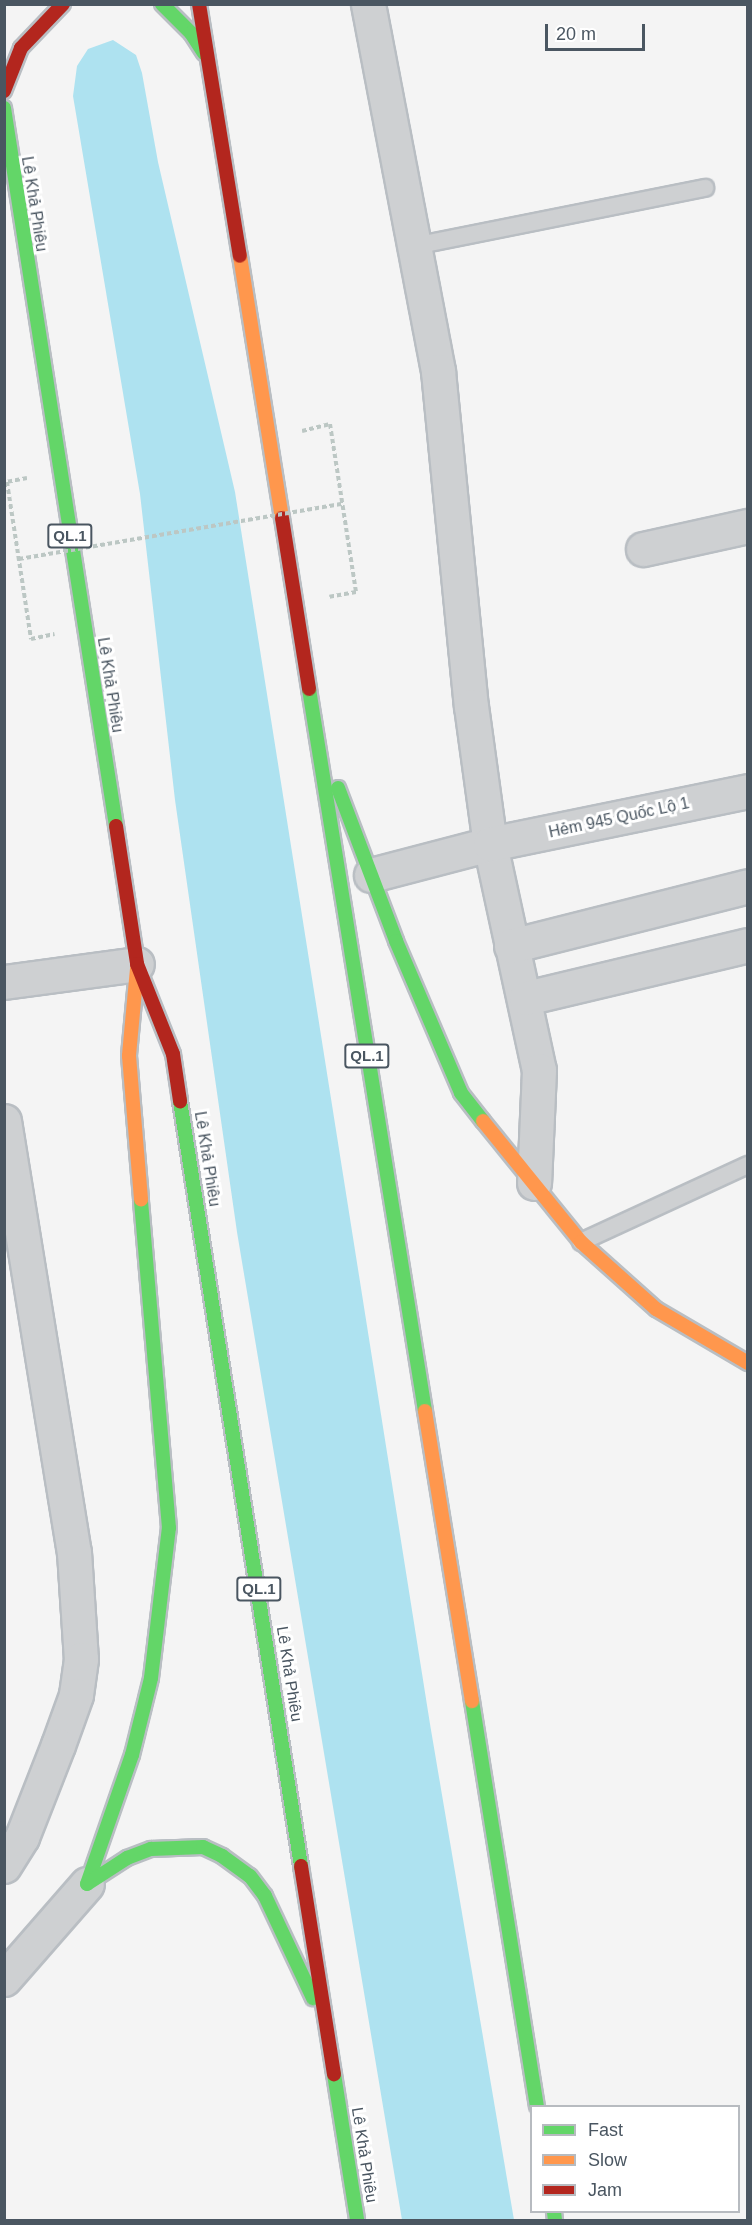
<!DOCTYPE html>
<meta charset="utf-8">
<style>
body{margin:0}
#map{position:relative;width:752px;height:2225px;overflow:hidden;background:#f4f4f4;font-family:Arial,sans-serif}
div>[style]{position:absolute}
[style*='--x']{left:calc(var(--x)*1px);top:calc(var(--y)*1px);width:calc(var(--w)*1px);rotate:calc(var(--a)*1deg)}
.water>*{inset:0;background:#aee2f0}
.path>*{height:4px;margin-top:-2px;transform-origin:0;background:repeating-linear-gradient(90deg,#bcc7c4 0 4.5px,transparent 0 7.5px)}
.roads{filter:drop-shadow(2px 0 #b9bec3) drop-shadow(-2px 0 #b9bec3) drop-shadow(0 2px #b9bec3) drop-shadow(0 -2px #b9bec3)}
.lane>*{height:16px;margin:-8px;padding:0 8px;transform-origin:8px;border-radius:8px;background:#ced0d2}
.street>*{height:33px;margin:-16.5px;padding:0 16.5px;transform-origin:16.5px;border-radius:16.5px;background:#ced0d2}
.fast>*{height:14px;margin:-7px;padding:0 7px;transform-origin:7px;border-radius:7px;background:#63d668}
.slow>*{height:14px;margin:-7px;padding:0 7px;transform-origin:7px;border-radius:7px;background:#ff974d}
.jam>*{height:14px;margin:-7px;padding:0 7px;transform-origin:7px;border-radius:7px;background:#b3261e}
.path-bridge>*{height:4px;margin-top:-2px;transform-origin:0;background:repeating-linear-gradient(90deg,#bcc7c4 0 4.5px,transparent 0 7.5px)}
span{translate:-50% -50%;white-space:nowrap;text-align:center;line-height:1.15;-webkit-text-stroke:6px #fff;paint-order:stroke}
.shield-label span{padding:2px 4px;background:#fff;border:2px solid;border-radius:4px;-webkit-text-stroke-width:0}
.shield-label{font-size:15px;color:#4a5661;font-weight:700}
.street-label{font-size:16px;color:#4a5661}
.frame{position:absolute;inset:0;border:6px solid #4a5661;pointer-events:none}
.legend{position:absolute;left:530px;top:2105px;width:210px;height:108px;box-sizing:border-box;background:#fff;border:2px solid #b7bbc0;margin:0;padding:8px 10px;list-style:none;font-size:18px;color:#4a5661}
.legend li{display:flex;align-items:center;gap:12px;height:30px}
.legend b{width:30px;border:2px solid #b7bbc0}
.scale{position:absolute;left:545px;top:24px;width:100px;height:27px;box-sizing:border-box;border:3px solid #4a5661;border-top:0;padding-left:8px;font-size:18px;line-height:21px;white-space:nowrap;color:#4a5661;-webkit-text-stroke:4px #fff;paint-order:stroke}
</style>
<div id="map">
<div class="water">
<div style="clip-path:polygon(113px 40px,136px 55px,142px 73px,158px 162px,235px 492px,430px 1724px,514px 2220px,402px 2220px,237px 1232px,175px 800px,140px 494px,73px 96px,77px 66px,88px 49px)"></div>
</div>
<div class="path">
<div style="--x:302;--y:431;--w:29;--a:-14"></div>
<div style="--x:330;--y:424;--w:170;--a:81.2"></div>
<div style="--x:356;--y:592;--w:27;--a:170"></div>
<div style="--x:27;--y:478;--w:20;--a:169"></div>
<div style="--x:7;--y:482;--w:159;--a:81.3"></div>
<div style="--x:31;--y:639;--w:24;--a:-12"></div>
</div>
<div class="roads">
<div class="lane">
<div style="--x:414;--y:246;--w:297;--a:-11.3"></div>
<div style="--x:581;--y:1242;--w:184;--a:-24.8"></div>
</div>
<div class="street">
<div style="--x:368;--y:4;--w:374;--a:79.2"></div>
<div style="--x:438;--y:371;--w:337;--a:84.4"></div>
<div style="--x:471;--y:706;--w:139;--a:82.2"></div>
<div style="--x:490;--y:844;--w:231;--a:77.8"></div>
<div style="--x:539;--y:1070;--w:113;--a:92.5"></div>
<div style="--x:643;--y:549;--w:107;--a:-12.4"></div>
<div style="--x:371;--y:875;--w:123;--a:-14.6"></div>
<div style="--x:490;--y:844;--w:263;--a:-11.6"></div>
<div style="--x:511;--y:946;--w:244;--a:-14.2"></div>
<div style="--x:4;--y:982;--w:134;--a:-7.7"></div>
<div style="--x:526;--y:998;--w:228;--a:-13.4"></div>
<div style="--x:4;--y:1121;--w:437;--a:80.8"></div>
<div style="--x:74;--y:1552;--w:107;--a:86.3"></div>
<div style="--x:81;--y:1659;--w:36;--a:98"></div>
<div style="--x:76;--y:1695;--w:53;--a:109.8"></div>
<div style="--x:58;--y:1745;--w:99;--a:111.4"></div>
<div style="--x:22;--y:1837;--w:34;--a:122"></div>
<div style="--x:4;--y:1979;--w:126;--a:-48.9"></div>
</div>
<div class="fast">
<div style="--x:162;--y:4;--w:41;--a:45"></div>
<div style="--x:191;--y:33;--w:24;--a:57"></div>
<div style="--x:4;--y:108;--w:727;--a:81.13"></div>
<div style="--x:309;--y:689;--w:731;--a:80.87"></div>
<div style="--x:338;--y:788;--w:164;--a:69.2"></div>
<div style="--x:396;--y:941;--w:165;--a:66.8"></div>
<div style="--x:461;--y:1093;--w:36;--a:52"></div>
<div style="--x:180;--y:1101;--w:775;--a:81.01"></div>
<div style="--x:472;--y:1701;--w:410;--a:80.9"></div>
<div style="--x:87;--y:1884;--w:137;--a:-70.8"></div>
<div style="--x:132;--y:1755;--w:79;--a:-76.1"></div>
<div style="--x:151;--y:1678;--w:151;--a:-83.2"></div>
<div style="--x:169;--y:1528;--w:329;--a:-94.9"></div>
<div style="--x:87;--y:1884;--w:48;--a:-33"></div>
<div style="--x:127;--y:1858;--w:26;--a:-21"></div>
<div style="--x:151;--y:1849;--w:52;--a:-2.2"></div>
<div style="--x:203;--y:1847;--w:21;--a:25"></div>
<div style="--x:222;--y:1856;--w:34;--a:36"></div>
<div style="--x:250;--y:1876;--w:25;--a:53"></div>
<div style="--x:265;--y:1896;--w:113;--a:64.8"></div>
<div style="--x:334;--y:2074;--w:148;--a:81"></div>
<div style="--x:554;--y:2212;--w:8;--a:83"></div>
</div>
<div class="slow">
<div style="--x:240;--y:256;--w:265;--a:80.9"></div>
<div style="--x:137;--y:969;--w:87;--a:95.3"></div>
<div style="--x:129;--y:1056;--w:144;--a:85.2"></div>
<div style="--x:483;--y:1121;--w:156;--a:51"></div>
<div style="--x:581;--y:1242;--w:101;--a:41.8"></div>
<div style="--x:656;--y:1309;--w:107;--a:30.4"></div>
<div style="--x:425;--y:1411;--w:294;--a:80.8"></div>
</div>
<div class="jam">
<div style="--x:199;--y:4;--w:255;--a:80.8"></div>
<div style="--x:4;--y:91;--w:46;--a:-68.4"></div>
<div style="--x:21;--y:48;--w:61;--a:-46.3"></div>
<div style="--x:282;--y:518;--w:173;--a:81"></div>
<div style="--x:116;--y:826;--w:140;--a:81.3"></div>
<div style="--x:137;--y:964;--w:97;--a:68.2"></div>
<div style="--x:173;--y:1054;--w:48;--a:81.5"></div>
<div style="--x:301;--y:1866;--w:211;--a:81"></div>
</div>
</div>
<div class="path-bridge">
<div style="--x:19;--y:559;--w:328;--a:-9.7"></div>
</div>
<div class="shield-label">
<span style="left:70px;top:536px">QL.1</span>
<span style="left:367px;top:1056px">QL.1</span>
<span style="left:259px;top:1589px">QL.1</span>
</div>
<div class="street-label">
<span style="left:34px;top:204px;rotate:81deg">Lê Khả Phiêu</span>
<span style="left:110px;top:685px;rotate:81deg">Lê Khả Phiêu</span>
<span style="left:619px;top:818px;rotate:-12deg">Hẻm 945 Quốc Lộ 1</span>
<span style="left:207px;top:1159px;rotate:81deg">Lê Khả Phiêu</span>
<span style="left:289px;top:1674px;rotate:81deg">Lê Khả Phiêu</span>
<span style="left:364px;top:2155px;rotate:81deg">Lê Khả Phiêu</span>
</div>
<div class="frame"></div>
<ul class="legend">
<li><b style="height:8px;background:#63d668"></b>Fast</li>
<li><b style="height:8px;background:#ff974d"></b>Slow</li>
<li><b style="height:8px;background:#b3261e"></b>Jam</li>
</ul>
<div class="scale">20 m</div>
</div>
